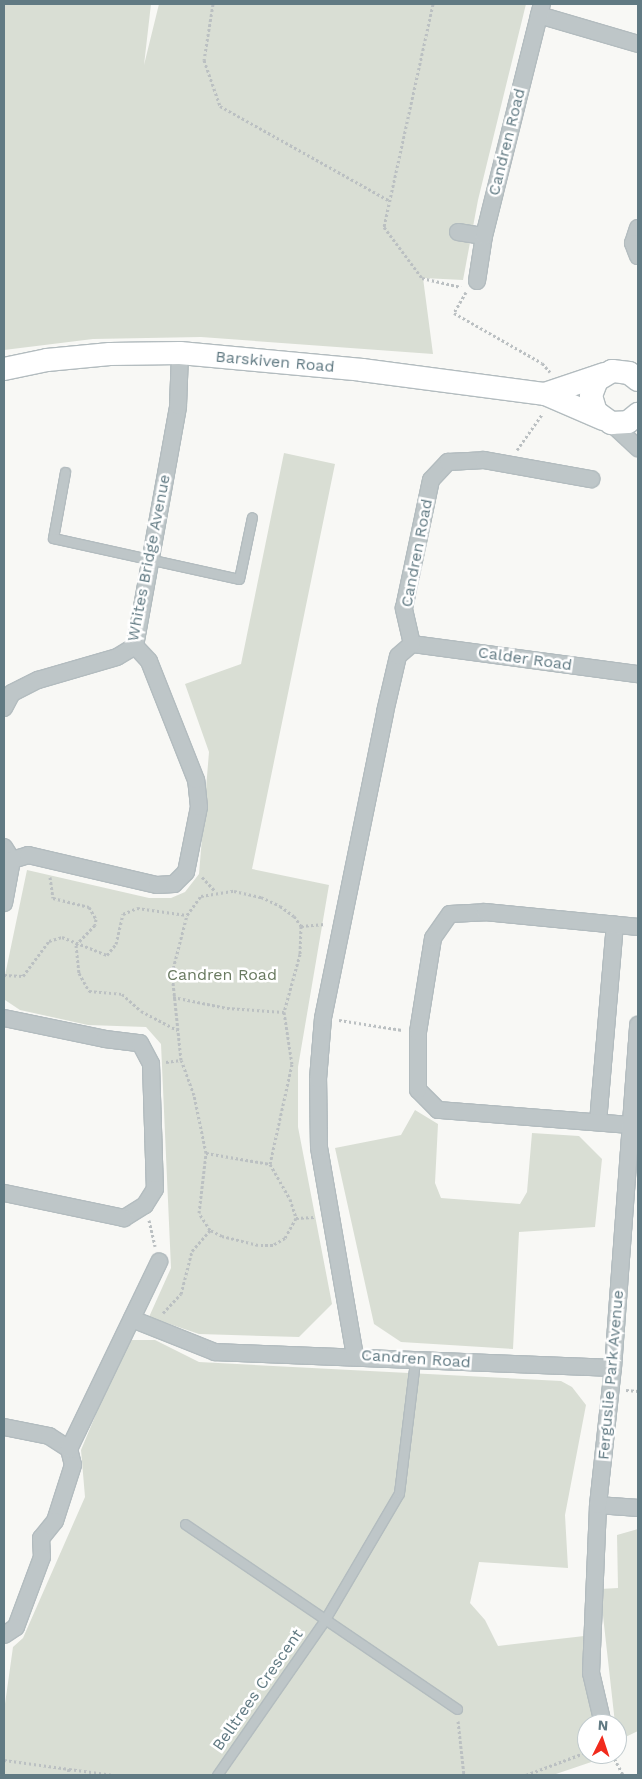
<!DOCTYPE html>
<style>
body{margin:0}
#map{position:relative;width:642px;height:1779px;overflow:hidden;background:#f8f8f5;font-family:"Work Sans",sans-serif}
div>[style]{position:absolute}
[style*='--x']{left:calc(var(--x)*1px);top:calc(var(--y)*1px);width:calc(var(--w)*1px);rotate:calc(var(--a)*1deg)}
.green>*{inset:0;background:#d9ded4}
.path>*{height:3px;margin-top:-1.5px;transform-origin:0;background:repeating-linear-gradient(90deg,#bbc0c2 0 2.5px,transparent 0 5px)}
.roads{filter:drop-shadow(1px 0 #b3bcbf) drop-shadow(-1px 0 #b3bcbf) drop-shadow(0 1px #b3bcbf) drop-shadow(0 -1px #b3bcbf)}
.lane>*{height:9px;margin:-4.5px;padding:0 4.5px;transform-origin:4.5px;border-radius:4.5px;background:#bec6c8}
.street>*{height:16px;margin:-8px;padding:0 8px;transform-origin:8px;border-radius:8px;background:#bec6c8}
.secondary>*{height:22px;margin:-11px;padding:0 11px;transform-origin:11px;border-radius:11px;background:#fff}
span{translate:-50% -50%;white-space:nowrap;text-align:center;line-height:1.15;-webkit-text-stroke:5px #fff;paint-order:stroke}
.street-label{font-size:16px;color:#617a83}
.park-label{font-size:16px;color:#697a60}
.frame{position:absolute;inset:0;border:5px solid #617a83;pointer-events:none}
.north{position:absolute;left:577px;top:1714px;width:50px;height:50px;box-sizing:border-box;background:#fff;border:1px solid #c0cacd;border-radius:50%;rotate:4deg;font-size:14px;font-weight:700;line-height:20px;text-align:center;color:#617a83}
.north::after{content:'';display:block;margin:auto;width:18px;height:22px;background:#f12b1d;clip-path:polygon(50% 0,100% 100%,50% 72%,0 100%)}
</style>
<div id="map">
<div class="green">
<div style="clip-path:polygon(4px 4px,151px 4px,144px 65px,159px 4px,526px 4px,478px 200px,463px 280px,423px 278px,433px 354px,201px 337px,93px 339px,4px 350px)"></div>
<div style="clip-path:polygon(284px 453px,335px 464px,252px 869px,329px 885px,298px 1067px,298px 1127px,332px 1304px,299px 1337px,199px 1334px,149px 1317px,171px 1268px,161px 1044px,146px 1027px,88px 1025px,20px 1010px,5px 1000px,4px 980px,27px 870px,149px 898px,171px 898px,185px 892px,199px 874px,209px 752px,185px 684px,241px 664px)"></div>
<div style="clip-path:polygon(415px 1110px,438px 1124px,435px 1183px,441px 1198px,520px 1204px,527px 1192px,532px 1133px,579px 1136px,602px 1159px,595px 1227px,519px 1232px,513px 1349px,401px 1342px,374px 1324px,335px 1148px,401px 1135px)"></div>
<div style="clip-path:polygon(127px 1340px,155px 1340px,199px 1362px,561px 1381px,572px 1387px,586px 1405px,565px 1515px,568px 1568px,479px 1562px,470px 1603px,485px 1620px,498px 1646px,593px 1635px,602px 1724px,587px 1724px,587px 1754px,609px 1756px,553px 1775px,4px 1775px,4px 1711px,13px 1647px,23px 1638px,85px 1497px,81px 1450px)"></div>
<div style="clip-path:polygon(638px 1529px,638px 1731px,617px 1741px,600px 1589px,618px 1588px,617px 1535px)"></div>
</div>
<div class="path">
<div style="--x:213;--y:4;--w:57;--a:99.1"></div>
<div style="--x:204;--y:60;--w:49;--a:70.8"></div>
<div style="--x:220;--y:106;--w:195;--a:29.2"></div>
<div style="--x:433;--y:4;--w:228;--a:102.4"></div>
<div style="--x:384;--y:227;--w:64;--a:53.3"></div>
<div style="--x:422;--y:278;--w:40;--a:13"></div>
<div style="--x:466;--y:292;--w:24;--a:120"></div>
<div style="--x:454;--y:313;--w:101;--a:29.6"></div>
<div style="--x:542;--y:363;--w:12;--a:48"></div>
<div style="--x:517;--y:450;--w:45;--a:-54.9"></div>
<div style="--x:50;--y:877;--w:21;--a:82"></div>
<div style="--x:53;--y:898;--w:37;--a:14"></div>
<div style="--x:89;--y:907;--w:14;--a:60"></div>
<div style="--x:96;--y:919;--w:6;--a:99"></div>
<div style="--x:95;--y:925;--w:28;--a:134"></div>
<div style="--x:76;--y:945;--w:28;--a:84"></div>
<div style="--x:79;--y:973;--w:21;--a:61"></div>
<div style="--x:89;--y:991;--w:33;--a:5"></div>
<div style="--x:122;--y:994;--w:25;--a:42"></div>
<div style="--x:141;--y:1011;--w:41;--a:27.8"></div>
<div style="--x:202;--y:877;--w:19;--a:47"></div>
<div style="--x:301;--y:926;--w:24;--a:-5"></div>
<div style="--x:4;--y:975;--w:19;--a:3"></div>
<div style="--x:23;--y:976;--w:44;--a:-53.4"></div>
<div style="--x:49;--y:941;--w:14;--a:-17"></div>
<div style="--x:62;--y:937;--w:48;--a:21.8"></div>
<div style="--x:107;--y:955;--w:14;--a:-51"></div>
<div style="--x:116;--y:944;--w:31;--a:-77"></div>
<div style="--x:123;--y:914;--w:15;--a:-23"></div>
<div style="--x:137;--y:908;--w:50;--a:8"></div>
<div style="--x:173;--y:997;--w:55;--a:11.5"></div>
<div style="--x:227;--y:1008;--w:57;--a:4"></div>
<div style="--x:339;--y:1020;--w:64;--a:9"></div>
<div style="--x:166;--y:1062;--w:15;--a:-8"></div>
<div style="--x:206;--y:1153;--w:65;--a:9.8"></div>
<div style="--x:270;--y:1164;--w:40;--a:60.3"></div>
<div style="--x:290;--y:1199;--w:20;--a:72"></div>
<div style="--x:296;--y:1218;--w:23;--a:119"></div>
<div style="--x:285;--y:1238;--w:14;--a:150"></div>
<div style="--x:273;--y:1245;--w:15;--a:180"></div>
<div style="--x:258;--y:1245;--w:37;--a:-166"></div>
<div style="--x:222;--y:1236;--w:13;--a:-153"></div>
<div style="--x:210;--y:1230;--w:20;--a:-123"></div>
<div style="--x:199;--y:1213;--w:60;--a:-83.3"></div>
<div style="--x:206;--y:1153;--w:59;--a:-101.7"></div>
<div style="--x:194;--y:1095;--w:37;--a:-110"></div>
<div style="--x:181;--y:1060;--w:87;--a:-95.9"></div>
<div style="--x:172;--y:973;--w:60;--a:-75.5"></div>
<div style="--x:187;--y:915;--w:24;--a:-54"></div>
<div style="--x:201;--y:896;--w:33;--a:-9"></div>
<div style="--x:234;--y:891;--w:28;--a:13"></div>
<div style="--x:261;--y:897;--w:21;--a:25"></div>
<div style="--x:280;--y:906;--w:17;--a:36"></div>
<div style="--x:294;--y:916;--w:12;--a:55"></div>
<div style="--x:301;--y:926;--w:28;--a:92"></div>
<div style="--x:300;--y:954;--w:60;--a:105.4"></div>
<div style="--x:284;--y:1012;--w:53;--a:81.3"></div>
<div style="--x:292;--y:1064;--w:102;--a:102.4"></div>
<div style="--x:296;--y:1218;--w:19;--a:-3"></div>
<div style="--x:149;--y:1220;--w:27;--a:77"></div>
<div style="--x:163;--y:1313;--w:26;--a:-47"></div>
<div style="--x:181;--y:1294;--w:44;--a:-75.7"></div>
<div style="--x:192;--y:1251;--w:28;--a:-49"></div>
<div style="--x:626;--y:1390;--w:12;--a:5"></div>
<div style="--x:458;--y:1721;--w:54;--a:83.7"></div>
<div style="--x:612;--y:1754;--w:24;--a:62"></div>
<div style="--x:4;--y:1760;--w:66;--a:7.9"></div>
<div style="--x:69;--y:1769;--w:6;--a:108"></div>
<div style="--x:69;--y:1769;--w:45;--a:7.6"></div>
<div style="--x:526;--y:1775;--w:65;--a:-20.7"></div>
</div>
<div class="roads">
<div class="lane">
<div style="--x:65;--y:472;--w:67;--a:100.3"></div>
<div style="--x:53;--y:538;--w:190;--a:12.4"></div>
<div style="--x:239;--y:579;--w:63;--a:-78.2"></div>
<div style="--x:185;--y:1524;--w:329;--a:34.2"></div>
<div style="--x:217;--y:1775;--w:188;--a:-55.2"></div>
<div style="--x:324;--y:1621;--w:148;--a:-59.6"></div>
<div style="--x:399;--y:1493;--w:133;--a:-83.1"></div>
</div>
<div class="street">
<div style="--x:539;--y:15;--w:103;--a:16.3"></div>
<div style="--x:638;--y:228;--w:16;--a:108"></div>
<div style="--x:633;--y:243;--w:14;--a:69"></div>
<div style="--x:458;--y:232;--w:26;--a:9"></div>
<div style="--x:477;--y:281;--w:46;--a:-81.2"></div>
<div style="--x:484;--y:236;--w:239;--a:-76"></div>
<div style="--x:611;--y:423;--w:37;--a:43"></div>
<div style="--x:412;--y:644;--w:228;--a:7.6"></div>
<div style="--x:4;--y:708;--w:17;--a:-62"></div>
<div style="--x:12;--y:693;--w:29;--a:-27"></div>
<div style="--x:38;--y:680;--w:82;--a:-16.2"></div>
<div style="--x:117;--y:657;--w:21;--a:-31"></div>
<div style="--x:135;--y:646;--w:244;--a:-79.8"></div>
<div style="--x:178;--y:406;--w:53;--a:-87.8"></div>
<div style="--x:4;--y:847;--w:15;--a:58"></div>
<div style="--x:12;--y:860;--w:44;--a:100.5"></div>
<div style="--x:12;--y:860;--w:17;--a:-17"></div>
<div style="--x:28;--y:855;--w:132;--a:13.1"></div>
<div style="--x:157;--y:885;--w:17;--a:-3"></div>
<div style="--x:174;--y:884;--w:17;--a:-45"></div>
<div style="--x:186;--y:872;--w:66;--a:-78.7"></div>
<div style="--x:199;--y:807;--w:27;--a:-96"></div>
<div style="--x:196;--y:780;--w:128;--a:-111.6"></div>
<div style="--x:149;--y:661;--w:21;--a:-133"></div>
<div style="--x:4;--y:1018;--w:103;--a:11.7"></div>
<div style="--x:105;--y:1039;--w:35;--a:7"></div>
<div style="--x:140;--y:1043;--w:24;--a:62"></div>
<div style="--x:151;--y:1064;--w:125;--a:88.2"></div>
<div style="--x:155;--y:1189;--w:19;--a:122"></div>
<div style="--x:145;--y:1205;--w:25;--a:148"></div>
<div style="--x:124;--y:1218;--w:123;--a:-168.2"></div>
<div style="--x:598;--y:1122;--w:198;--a:-85.1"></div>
<div style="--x:630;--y:1125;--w:193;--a:-175.5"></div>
<div style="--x:438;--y:1110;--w:28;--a:-135"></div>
<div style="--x:418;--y:1090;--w:58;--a:-90"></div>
<div style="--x:418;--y:1032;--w:95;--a:-80.9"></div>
<div style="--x:433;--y:938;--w:29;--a:-55"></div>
<div style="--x:450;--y:914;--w:35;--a:-3"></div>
<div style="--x:485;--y:912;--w:154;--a:5.6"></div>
<div style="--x:132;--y:1319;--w:89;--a:21.7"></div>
<div style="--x:215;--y:1352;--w:398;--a:2.3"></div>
<div style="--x:355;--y:1356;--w:212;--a:-99.8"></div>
<div style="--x:319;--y:1147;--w:68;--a:-90.8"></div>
<div style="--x:318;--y:1079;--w:61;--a:-85.3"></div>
<div style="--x:323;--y:1018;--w:312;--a:-78.5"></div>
<div style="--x:385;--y:712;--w:57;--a:-76.9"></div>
<div style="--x:398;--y:656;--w:18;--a:-41"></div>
<div style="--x:412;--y:644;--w:37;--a:-103"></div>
<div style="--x:404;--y:608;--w:131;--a:-78.1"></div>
<div style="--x:431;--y:480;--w:25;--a:-47"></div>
<div style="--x:448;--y:462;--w:36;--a:-3"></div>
<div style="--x:484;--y:460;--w:109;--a:10.1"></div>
<div style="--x:4;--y:1427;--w:46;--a:11.3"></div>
<div style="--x:49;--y:1436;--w:24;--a:33"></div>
<div style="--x:69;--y:1449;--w:16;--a:76"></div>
<div style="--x:73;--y:1465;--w:59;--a:107.8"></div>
<div style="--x:55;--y:1521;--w:22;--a:129"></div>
<div style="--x:41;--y:1538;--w:19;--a:87"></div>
<div style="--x:42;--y:1557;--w:75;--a:110.4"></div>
<div style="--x:16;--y:1627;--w:14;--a:146"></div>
<div style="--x:69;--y:1449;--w:208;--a:-64.3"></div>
<div style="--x:598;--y:1505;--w:40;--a:4.3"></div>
<div style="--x:603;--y:1724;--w:52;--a:-103.2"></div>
<div style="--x:591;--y:1673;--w:168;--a:-87.6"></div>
<div style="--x:598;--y:1505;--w:138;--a:-83.8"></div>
<div style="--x:613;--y:1368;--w:344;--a:-85.8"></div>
</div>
<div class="secondary">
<div style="--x:4;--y:369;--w:44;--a:-11.8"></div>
<div style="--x:47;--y:360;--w:63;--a:-5.4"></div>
<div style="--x:110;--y:354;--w:70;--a:-0.8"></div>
<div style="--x:180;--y:353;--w:183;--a:5.3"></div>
<div style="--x:362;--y:370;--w:185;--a:7.5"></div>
<div style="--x:545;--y:394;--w:63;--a:23.3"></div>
<div style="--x:638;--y:380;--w:11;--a:-142"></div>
<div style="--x:629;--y:373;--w:17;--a:-173"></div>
<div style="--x:612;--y:371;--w:17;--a:149"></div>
<div style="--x:597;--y:380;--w:17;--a:111"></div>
<div style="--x:591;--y:396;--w:17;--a:73"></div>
<div style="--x:596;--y:412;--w:19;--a:36"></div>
<div style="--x:611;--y:423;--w:17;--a:-3"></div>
<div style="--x:628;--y:422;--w:13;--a:-39"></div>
<div style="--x:545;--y:394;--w:62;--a:-18.7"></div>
</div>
</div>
<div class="street-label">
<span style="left:507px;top:142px;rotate:-76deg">Candren Road</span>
<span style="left:275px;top:362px;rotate:5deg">Barskiven Road</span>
<span style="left:417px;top:553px;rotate:-79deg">Candren Road</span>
<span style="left:149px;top:558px;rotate:-79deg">Whites Bridge Avenue</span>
<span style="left:525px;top:659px;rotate:8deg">Calder Road</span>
<span style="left:416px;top:1359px;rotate:4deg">Candren Road</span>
<span style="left:611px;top:1375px;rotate:-85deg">Ferguslie Park Avenue</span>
<span style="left:258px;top:1690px;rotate:-55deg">Belltrees Crescent</span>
</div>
<div class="park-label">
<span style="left:222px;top:975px">Candren Road</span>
</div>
<div class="frame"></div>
<div class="north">N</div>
</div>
